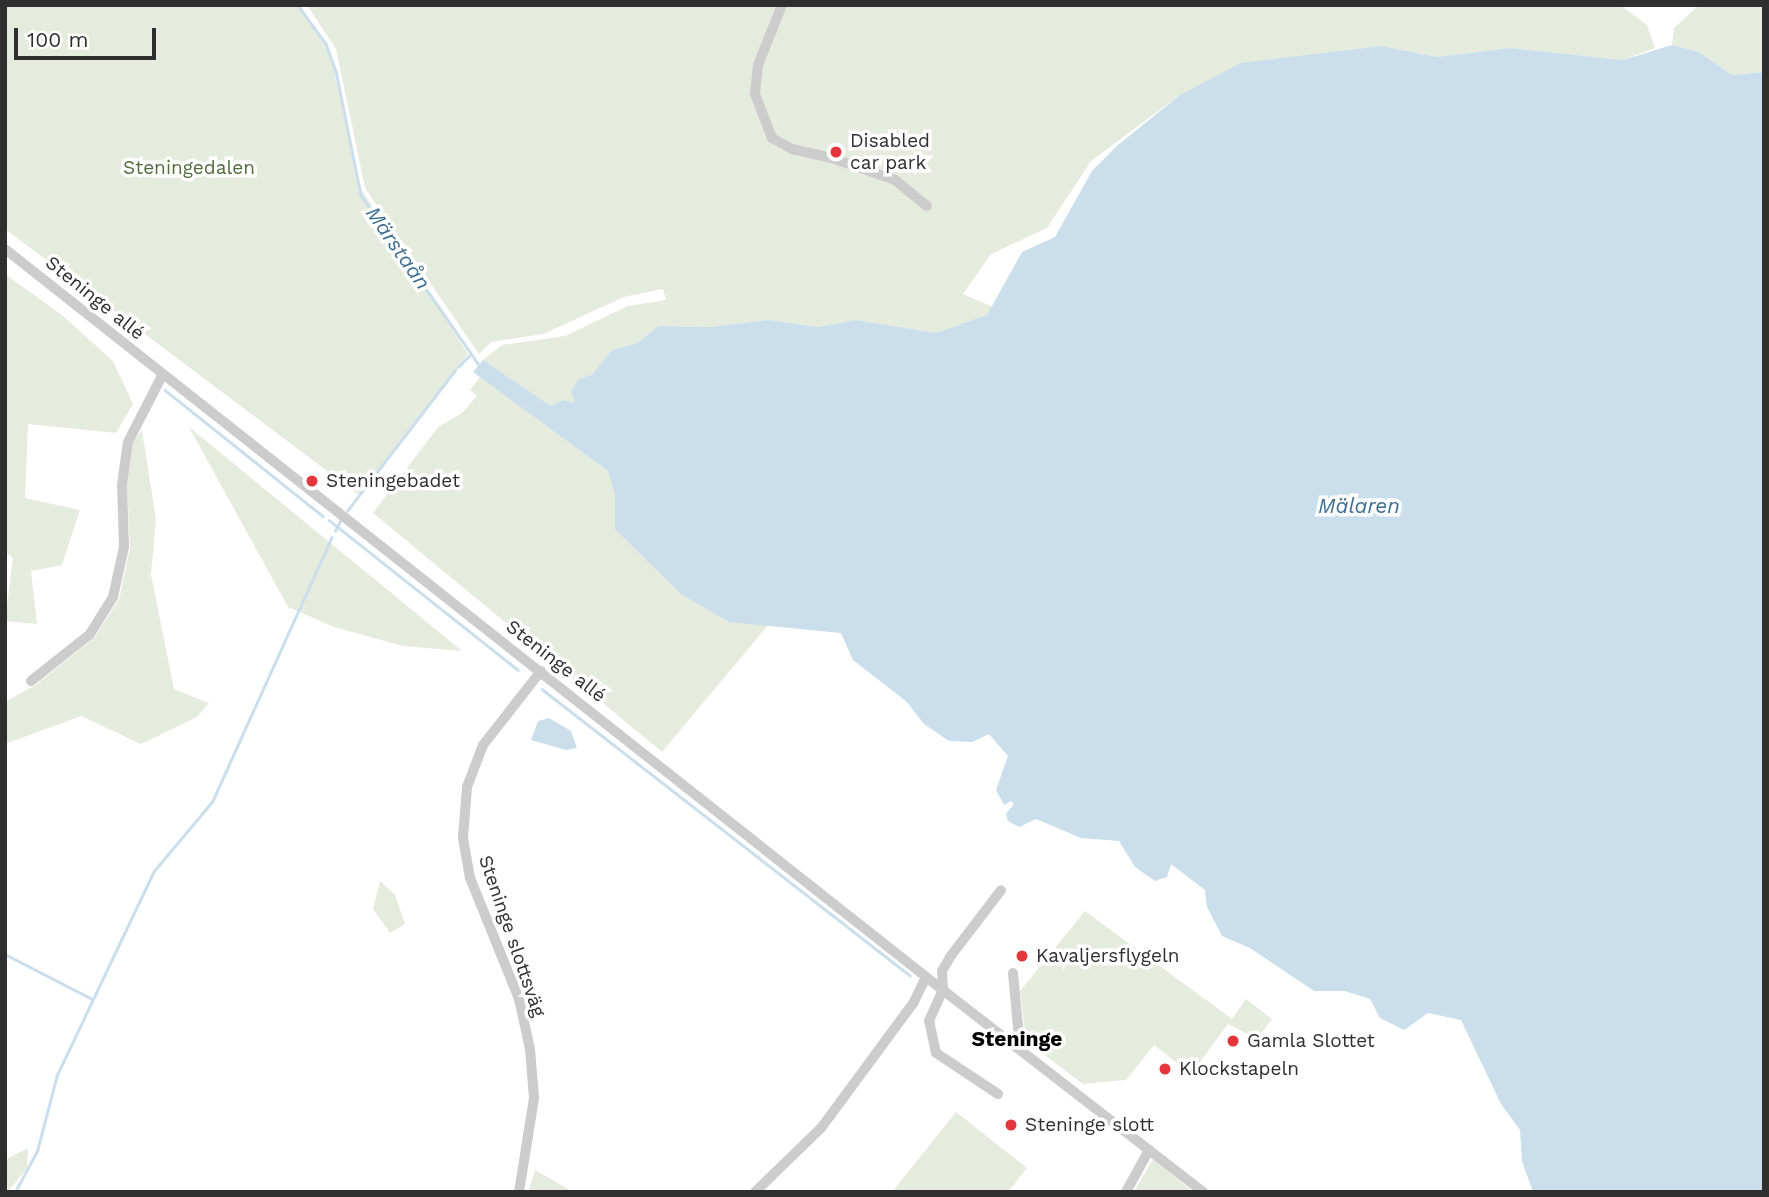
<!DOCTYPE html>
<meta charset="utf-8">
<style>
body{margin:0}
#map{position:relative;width:1769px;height:1197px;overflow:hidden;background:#fff;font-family:"Work Sans",sans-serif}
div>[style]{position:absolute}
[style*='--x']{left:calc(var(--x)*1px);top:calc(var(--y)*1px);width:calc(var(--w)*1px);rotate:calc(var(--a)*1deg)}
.green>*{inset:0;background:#e5ecde}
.water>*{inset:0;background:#cadeec}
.stream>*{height:2.5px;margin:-1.25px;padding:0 1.25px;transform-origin:1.25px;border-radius:1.25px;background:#cadeec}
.street>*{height:10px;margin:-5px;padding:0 5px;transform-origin:5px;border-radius:5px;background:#ccc}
.dots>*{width:19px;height:19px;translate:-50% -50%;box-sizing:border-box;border:4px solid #fff;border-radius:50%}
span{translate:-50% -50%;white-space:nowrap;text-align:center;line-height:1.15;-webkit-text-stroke:7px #fff;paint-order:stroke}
.poi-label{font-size:19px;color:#2f2f2f}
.left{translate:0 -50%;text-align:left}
.park-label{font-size:19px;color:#516b3d}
.street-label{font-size:19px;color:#2f2f2f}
.water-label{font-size:21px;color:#3e6e91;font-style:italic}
.neighbourhood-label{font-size:21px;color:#000;font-weight:700}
.frame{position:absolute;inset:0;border:7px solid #2f2f2f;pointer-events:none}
.scale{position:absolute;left:14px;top:28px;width:142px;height:32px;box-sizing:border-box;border:4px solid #2f2f2f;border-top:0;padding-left:9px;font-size:21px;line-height:24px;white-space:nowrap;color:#2f2f2f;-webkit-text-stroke:5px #fff;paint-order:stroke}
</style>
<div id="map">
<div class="green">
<div style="clip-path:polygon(5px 5px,298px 5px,305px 13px,331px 57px,361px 189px,468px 354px,359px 495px,5px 229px)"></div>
<div style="clip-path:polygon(307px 5px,1620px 5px,1647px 25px,1655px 48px,1623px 60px,1510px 48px,1437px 57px,1382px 46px,1180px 95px,1091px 161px,1047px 228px,991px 254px,963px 294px,993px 307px,987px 315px,936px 333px,856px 320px,819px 327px,768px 320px,711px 327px,658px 326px,638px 343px,612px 350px,575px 403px,551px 406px,483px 360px,502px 345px,565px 336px,628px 306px,666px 300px,663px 289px,624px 297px,543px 334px,491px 342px,479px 354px,365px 188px,336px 49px)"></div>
<div style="clip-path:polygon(1699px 5px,1764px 5px,1764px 72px,1732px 75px,1699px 52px,1672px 45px,1674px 28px)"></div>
<div style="clip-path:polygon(5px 274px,63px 316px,113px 361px,133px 404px,116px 433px,28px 424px,25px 498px,80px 510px,62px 565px,31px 571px,37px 624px,5px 621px,13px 558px,5px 552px)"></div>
<div style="clip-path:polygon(480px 377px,608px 471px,615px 493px,615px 529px,729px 622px,769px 624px,662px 752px,373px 513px,438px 427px,462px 413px,477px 396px,470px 390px)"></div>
<div style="clip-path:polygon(189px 427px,462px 651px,403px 646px,334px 627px,288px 607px)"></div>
<div style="clip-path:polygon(142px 430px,156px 519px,151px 575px,174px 689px,209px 703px,197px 717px,141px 744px,81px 716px,5px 744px,5px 702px,37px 684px,95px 637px,119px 599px,130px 548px,127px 485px,133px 442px)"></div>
<div style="clip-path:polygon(380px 881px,395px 895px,405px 924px,390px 933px,373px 909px)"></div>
<div style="clip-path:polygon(1085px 911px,1232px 1019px,1246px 999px,1272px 1019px,1257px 1039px,1228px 1024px,1191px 1074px,1154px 1045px,1126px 1080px,1083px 1084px,1026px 1041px,1020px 991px)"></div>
<div style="clip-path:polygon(956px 1112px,1027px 1168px,1008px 1192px,892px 1192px)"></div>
<div style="clip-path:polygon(28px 1148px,27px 1168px,8px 1192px,5px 1160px)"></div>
<div style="clip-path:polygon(1153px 1159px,1193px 1192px,1134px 1192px)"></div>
<div style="clip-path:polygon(535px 1170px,573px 1192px,528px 1192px)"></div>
</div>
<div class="water">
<div style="clip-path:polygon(1672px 45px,1699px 52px,1732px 75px,1764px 72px,1764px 1192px,1533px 1192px,1522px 1161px,1520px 1130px,1501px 1104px,1461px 1020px,1428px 1013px,1404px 1030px,1380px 1018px,1370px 999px,1345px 991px,1314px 991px,1250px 948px,1222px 936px,1207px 907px,1205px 890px,1171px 864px,1167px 877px,1155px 881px,1135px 867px,1119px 841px,1081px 838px,1036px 819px,1019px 827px,1008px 821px,1006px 814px,1014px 804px,1011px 801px,1004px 805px,996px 790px,1008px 756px,989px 734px,972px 742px,949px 741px,924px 724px,907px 702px,853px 660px,841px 633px,729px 622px,681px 594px,615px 529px,615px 495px,608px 471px,473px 372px,483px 360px,551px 406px,564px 400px,575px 403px,571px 391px,579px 379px,592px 375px,612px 350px,638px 343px,658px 326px,711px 327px,768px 320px,819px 327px,856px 320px,936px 333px,987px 315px,1022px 252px,1055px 237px,1092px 171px,1118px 145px,1180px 95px,1241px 63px,1382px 46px,1437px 57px,1510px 48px,1623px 60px)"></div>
<div style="clip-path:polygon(549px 718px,571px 731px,577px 748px,566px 750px,531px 740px,538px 721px)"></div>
</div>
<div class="stream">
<div style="--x:298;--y:5;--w:48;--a:54.3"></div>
<div style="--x:326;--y:44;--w:29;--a:70"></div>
<div style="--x:336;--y:71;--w:126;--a:78.6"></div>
<div style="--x:361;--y:195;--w:207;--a:55.2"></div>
<div style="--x:458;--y:367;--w:17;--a:-45"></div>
<div style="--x:165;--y:390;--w:202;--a:38.6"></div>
<div style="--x:347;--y:511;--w:178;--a:-52.5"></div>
<div style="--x:329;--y:520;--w:241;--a:38.4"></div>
<div style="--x:335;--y:531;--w:13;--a:-63"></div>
<div style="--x:542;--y:689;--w:466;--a:37.9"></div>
<div style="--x:5;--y:954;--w:98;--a:27.3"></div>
<div style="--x:15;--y:1192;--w:47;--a:-61.8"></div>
<div style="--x:37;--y:1151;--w:79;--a:-75.3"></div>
<div style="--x:57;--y:1075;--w:226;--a:-64.6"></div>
<div style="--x:154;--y:871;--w:90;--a:-50"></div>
<div style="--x:212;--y:802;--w:290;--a:-65.7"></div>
</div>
<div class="street">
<div style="--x:782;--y:5;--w:65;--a:111.8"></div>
<div style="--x:758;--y:65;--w:29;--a:96"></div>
<div style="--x:755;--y:94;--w:47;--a:68.9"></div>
<div style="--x:772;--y:138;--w:23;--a:29"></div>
<div style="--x:792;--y:149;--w:41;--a:12.7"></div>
<div style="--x:832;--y:158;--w:67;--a:19.2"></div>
<div style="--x:895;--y:180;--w:41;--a:39.1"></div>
<div style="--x:5;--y:249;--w:1174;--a:38.32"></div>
<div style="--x:926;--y:977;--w:28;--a:116"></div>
<div style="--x:914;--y:1002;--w:157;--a:126.4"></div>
<div style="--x:821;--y:1128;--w:92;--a:135.9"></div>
<div style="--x:31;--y:681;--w:75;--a:-38.5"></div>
<div style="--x:90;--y:634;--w:44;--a:-58.1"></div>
<div style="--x:113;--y:597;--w:51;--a:-77.6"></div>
<div style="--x:124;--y:547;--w:62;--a:-91.8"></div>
<div style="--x:122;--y:485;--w:43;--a:-82.1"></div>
<div style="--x:128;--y:442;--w:76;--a:-62.8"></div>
<div style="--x:1013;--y:973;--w:75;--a:84.7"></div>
<div style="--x:926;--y:977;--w:351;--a:37.8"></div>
<div style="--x:998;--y:1094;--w:74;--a:-146.5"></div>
<div style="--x:936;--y:1053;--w:33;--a:-102"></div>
<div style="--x:929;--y:1021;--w:34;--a:-66"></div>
<div style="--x:943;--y:990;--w:19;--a:-93"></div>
<div style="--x:942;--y:971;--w:16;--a:-60"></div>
<div style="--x:950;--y:957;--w:84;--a:-52.7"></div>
<div style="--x:519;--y:1192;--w:95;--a:-80.9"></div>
<div style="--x:534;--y:1098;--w:49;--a:-94.7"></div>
<div style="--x:530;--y:1049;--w:51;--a:-102.4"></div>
<div style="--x:519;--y:999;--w:131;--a:-112"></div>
<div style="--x:470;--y:878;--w:41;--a:-99.9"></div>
<div style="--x:463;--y:838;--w:51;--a:-85.5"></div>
<div style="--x:467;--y:787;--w:45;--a:-69.1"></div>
<div style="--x:483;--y:745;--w:94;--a:-51.9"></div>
<div style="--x:1126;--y:1192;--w:48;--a:-61.3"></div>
</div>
<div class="dots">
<div style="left:836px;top:152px;background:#e2363c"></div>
<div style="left:312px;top:481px;background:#e2363c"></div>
<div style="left:1022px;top:956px;background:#e2363c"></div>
<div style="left:1233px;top:1041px;background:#e2363c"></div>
<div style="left:1165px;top:1069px;background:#e2363c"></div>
<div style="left:1011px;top:1125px;background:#e2363c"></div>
</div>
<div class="poi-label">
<span class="left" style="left:850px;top:152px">Disabled<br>car park</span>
<span class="left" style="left:326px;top:481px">Steningebadet</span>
<span class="left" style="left:1036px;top:956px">Kavaljersflygeln</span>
<span class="left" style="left:1247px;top:1041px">Gamla Slottet</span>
<span class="left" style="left:1179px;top:1069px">Klockstapeln</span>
<span class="left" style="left:1025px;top:1125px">Steninge slott</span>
</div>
<div class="park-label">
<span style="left:189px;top:168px">Steningedalen</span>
</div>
<div class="street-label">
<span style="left:95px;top:298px;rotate:39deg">Steninge allé</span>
<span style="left:556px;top:661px;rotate:38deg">Steninge allé</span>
<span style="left:512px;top:936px;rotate:71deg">Steninge slottsväg</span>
</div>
<div class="water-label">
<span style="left:398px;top:248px;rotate:55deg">Märstaån</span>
<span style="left:1359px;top:506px">Mälaren</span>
</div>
<div class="neighbourhood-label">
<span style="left:1017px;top:1039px">Steninge</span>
</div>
<div class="frame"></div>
<div class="scale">100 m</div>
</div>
